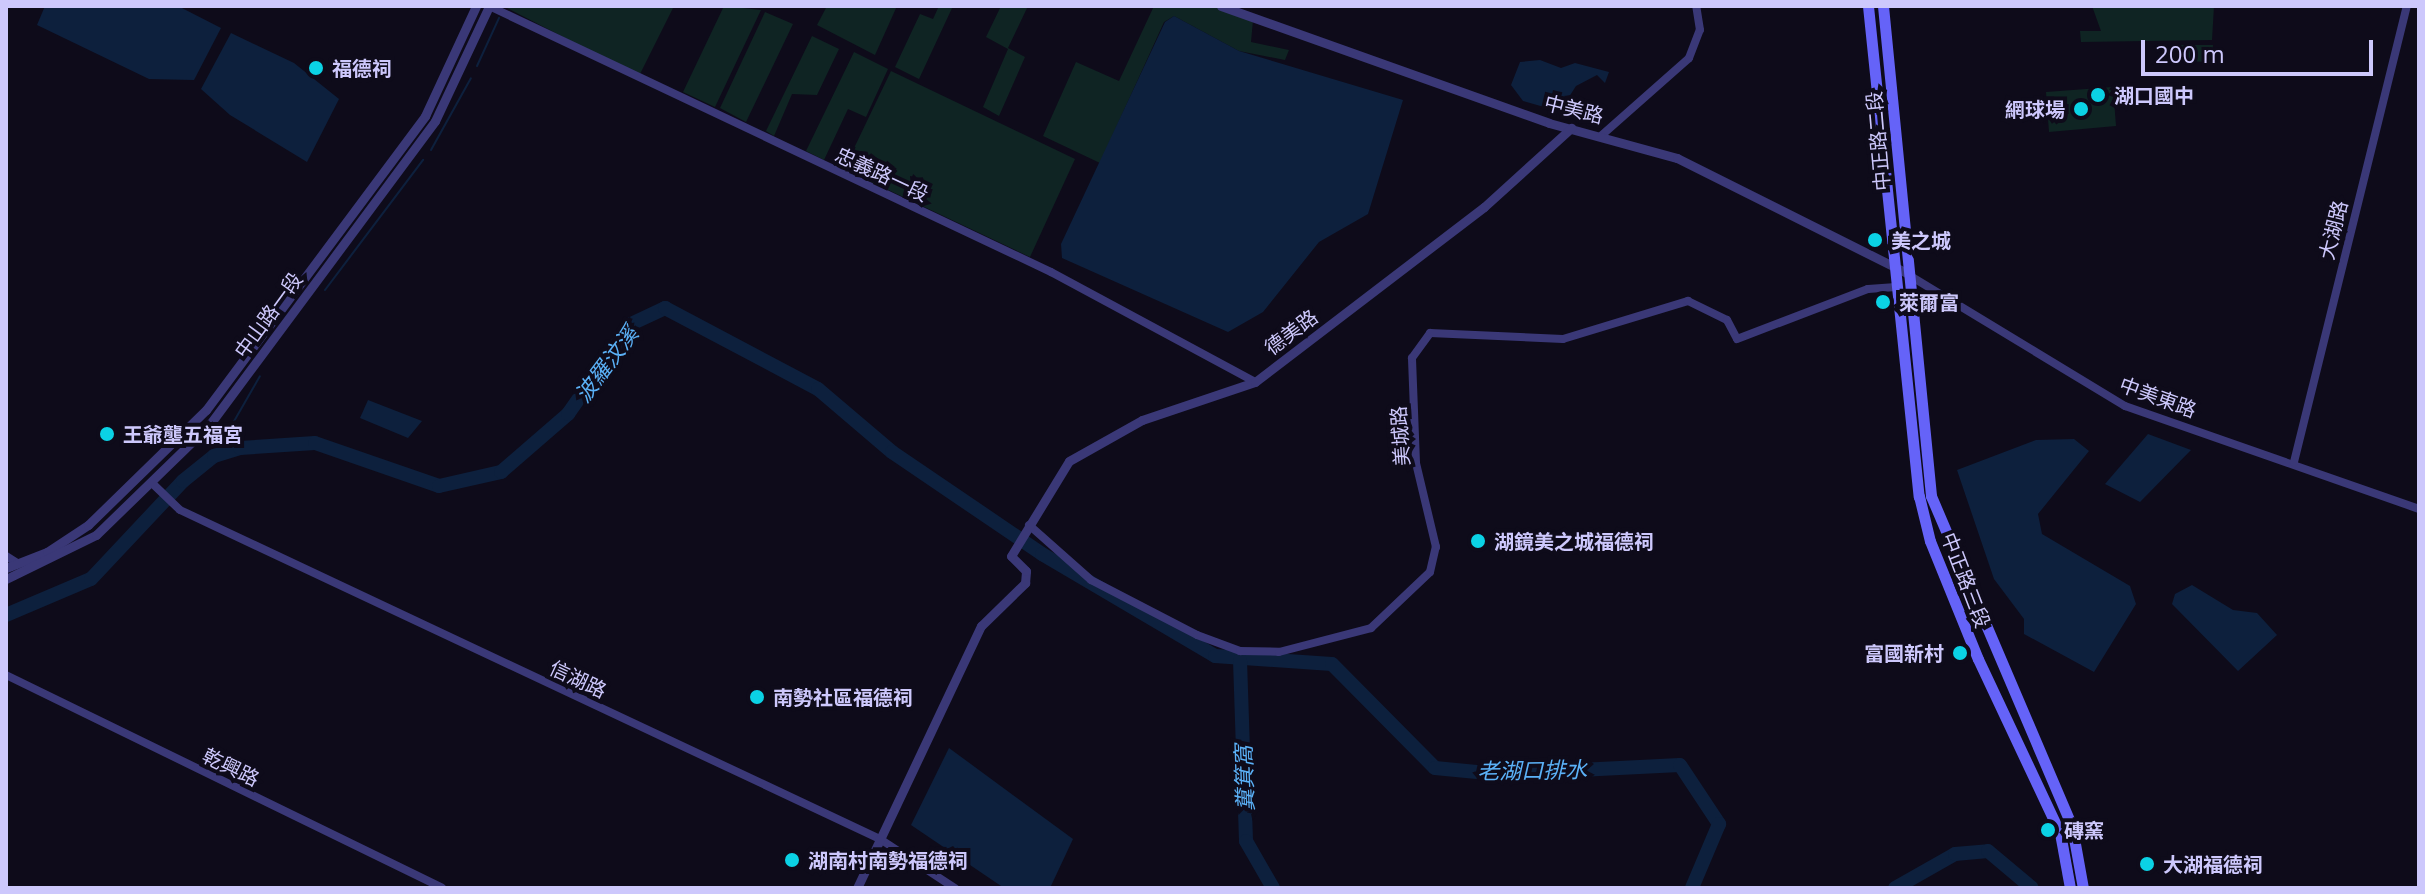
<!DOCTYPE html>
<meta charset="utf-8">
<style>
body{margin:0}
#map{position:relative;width:2425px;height:894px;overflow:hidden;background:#0e0b1a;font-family:"Open Sans","Noto Sans TC",sans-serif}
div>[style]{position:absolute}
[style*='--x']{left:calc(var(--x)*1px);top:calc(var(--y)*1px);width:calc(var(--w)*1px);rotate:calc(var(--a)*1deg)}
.green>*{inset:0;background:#0f2423}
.water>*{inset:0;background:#0d203d}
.stream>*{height:2px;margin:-1px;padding:0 1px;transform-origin:1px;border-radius:1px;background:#0d203d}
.river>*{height:14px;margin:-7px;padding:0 7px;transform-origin:7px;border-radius:7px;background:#0d203d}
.minor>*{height:8px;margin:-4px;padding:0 4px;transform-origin:4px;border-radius:4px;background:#3a3877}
.tertiary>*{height:9px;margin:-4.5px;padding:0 4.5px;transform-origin:4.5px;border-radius:4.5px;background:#3a3877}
.secondary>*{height:11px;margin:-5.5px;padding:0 5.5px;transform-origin:5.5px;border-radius:5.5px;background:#6563f8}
.dots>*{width:22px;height:22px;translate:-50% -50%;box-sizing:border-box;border:4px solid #0e0b1a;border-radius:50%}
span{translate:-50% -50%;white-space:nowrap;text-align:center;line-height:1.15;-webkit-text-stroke:8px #0e0b1a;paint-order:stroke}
.poi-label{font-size:20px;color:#cdc8fc;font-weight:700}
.left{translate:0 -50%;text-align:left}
.right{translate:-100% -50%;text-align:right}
.street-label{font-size:20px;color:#cdc8fc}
.water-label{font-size:22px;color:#5bb1f7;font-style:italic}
.frame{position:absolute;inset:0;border:8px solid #cdc8fc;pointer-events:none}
.scale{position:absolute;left:2141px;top:40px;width:232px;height:36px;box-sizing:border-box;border:4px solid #cdc8fc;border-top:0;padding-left:10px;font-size:24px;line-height:28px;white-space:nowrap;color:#cdc8fc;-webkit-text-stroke:6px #0e0b1a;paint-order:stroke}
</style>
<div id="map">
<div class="green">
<div style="clip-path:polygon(674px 6px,639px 76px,505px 7px,506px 6px)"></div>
<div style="clip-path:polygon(724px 6px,761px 10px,715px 107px,683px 92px)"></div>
<div style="clip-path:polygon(827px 6px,897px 6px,875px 55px,817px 25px)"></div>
<div style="clip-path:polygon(939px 6px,953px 6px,919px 79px,895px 67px,920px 14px,933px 19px)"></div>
<div style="clip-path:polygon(1001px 6px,1028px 6px,1008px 48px,1025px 57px,999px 116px,983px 107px,1008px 49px,986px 37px)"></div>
<div style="clip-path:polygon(1154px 6px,1221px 6px,1253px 20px,1251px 42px,1289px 50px,1285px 60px,1239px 51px,1174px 16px,1164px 22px,1100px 163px,1043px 136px,1076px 62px,1119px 81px)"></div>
<div style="clip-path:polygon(2092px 6px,2214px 6px,2212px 40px,2081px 42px,2080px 31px,2101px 31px)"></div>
<div style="clip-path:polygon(765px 12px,793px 24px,746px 122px,720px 108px)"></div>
<div style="clip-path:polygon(812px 36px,839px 49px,817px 95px,792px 94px,774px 136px,766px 131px)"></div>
<div style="clip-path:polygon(2179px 45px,2213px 45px,2212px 62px,2179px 61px)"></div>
<div style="clip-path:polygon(854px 52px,888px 69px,866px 117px,848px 109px,824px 160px,806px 151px)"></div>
<div style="clip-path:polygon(891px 71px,1075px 159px,1030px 257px,844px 169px)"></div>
<div style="clip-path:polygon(2113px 87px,2116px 126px,2049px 132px,2046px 92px)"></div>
</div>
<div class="water">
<div style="clip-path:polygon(45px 6px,178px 6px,221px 28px,194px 80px,149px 79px,37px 25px)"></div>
<div style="clip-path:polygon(1174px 16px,1239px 51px,1403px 100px,1368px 214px,1319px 242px,1263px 312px,1228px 332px,1062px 258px,1061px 244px,1165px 22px)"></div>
<div style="clip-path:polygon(231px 33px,294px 63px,339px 99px,307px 162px,230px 115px,201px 89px)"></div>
<div style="clip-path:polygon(1540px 60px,1561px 68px,1575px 63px,1609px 72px,1605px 83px,1597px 75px,1576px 86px,1567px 100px,1549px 99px,1544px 107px,1523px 101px,1511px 85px,1520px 62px)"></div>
<div style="clip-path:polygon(368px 400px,422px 421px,408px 438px,360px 418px)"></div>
<div style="clip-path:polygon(2148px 434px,2191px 450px,2140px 502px,2105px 484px)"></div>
<div style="clip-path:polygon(2074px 439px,2089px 451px,2038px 514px,2042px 534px,2130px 586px,2136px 604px,2094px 672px,2024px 634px,2024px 619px,1994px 579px,1957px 470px,2036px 440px)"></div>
<div style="clip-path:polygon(2192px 585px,2233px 610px,2257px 613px,2277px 635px,2238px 671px,2172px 604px,2175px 594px)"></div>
<div style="clip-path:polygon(949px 748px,1073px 839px,1050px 888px,1004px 888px,911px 825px)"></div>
</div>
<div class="stream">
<div style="--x:477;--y:66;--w:53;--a:-65.4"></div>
<div style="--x:431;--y:150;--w:82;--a:-60.9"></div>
<div style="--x:325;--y:290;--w:163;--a:-53"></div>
<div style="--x:214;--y:456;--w:92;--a:-60.1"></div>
</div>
<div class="river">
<div style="--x:6;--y:615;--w:92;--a:-23"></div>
<div style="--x:91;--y:579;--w:134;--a:-46.8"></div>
<div style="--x:183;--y:481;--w:40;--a:-39"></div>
<div style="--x:214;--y:456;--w:27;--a:-17"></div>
<div style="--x:240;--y:448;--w:75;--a:-3.8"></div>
<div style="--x:315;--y:443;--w:131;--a:19.1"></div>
<div style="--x:439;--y:486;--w:64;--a:-12.7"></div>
<div style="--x:501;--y:472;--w:89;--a:-40.9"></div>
<div style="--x:568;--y:414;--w:110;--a:-55"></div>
<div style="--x:631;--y:324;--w:38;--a:-25"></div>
<div style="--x:665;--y:308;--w:173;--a:27.9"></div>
<div style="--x:818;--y:389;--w:97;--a:40.4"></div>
<div style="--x:892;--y:452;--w:181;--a:34.2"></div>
<div style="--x:1042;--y:554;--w:201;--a:30.5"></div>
<div style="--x:1215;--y:656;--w:117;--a:3.9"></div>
<div style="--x:1332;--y:664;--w:146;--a:45.3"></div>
<div style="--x:1435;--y:768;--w:63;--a:5.4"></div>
<div style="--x:1498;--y:774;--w:182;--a:-2.8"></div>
<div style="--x:1680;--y:765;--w:71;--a:56.5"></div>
<div style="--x:1719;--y:824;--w:69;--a:112.9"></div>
<div style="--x:1240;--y:660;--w:181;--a:88.1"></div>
<div style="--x:1246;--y:841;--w:54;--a:60.1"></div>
<div style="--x:1895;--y:888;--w:69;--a:-29.5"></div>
<div style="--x:1955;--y:854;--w:33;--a:-5"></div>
<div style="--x:1988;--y:851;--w:57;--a:40.1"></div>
</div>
<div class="minor">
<div style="--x:489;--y:6;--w:622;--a:25.33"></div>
<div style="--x:1051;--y:272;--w:232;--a:28.3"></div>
<div style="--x:1602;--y:135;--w:116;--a:-41.5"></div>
<div style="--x:1689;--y:58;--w:30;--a:-69"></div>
<div style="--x:1700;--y:30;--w:24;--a:-99"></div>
<div style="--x:1907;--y:274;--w:255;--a:31.2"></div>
<div style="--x:2125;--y:406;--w:312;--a:19.3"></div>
<div style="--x:2294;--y:462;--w:470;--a:-76.1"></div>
<div style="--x:153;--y:484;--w:37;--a:44"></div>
<div style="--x:180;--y:510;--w:773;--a:25.17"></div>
<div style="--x:880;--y:839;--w:90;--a:33.2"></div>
<div style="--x:1029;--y:525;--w:83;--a:41.6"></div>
<div style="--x:1091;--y:580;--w:119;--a:27.4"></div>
<div style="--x:1197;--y:635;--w:46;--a:20.4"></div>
<div style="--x:1240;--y:651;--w:39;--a:1"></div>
<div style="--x:1279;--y:652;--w:95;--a:-14.6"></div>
<div style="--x:1371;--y:628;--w:81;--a:-43.5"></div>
<div style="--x:1430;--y:572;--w:26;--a:-77"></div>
<div style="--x:1436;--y:547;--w:86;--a:-103.4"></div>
<div style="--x:1416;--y:463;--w:105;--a:-92.2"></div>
<div style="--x:1412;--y:358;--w:31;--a:-54"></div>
<div style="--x:1430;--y:333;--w:133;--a:2.6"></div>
<div style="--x:1563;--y:339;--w:131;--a:-16.9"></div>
<div style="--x:1688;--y:301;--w:43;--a:26"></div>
<div style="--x:1727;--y:320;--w:21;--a:62"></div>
<div style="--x:1737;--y:339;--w:140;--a:-20.9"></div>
<div style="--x:1868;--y:289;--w:28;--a:-4"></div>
<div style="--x:6;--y:556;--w:13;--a:32"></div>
<div style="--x:6;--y:675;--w:485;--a:26"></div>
</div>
<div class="tertiary">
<div style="--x:1221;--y:6;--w:348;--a:19.6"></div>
<div style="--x:1549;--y:123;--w:133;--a:15.3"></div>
<div style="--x:1677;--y:158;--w:257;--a:26.6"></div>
<div style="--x:6;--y:568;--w:44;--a:-21.3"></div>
<div style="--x:47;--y:552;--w:49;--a:-33.4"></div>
<div style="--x:88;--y:525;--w:165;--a:-44.3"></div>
<div style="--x:206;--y:410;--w:367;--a:-53.3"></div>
<div style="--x:425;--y:116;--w:121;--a:-65.1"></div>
<div style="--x:6;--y:579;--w:100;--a:-26.1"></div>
<div style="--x:96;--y:535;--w:159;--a:-44.2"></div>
<div style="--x:210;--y:424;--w:377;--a:-53.4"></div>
<div style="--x:435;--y:121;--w:127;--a:-64.8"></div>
<div style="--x:857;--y:888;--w:290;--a:-64.7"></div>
<div style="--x:981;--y:626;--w:62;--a:-44.3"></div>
<div style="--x:1025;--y:583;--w:12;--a:-85"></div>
<div style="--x:1026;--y:571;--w:21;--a:-135"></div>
<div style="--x:1011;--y:556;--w:111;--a:-58.6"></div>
<div style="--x:1069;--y:461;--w:84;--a:-29.3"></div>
<div style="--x:1142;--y:420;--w:119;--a:-18.6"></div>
<div style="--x:1255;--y:382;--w:288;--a:-37.4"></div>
<div style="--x:1484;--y:207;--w:118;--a:-42.2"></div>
</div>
<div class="secondary">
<div style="--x:1868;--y:6;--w:493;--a:84.1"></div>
<div style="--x:1919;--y:496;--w:46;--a:76.3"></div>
<div style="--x:1930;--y:541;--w:127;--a:67.9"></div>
<div style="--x:1978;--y:659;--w:192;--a:64.8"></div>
<div style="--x:2060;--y:833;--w:56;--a:79.7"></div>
<div style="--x:1883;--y:6;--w:492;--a:84.4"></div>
<div style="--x:1931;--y:496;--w:360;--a:66.9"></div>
<div style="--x:2072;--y:827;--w:62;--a:79.8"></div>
</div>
<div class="dots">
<div style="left:316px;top:68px;background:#0bd2e5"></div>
<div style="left:2098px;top:95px;background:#0bd2e5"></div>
<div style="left:2081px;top:109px;background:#0bd2e5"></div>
<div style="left:1875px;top:240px;background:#0bd2e5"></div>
<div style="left:1883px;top:302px;background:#0bd2e5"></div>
<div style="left:107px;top:434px;background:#0bd2e5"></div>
<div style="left:1478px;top:541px;background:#0bd2e5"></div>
<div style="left:1960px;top:653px;background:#0bd2e5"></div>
<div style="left:757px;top:697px;background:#0bd2e5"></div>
<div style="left:2048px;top:830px;background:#0bd2e5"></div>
<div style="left:792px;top:860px;background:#0bd2e5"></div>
<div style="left:2147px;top:864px;background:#0bd2e5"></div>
</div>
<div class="poi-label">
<span class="left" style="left:332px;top:68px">福德祠</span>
<span class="left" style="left:2114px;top:95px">湖口國中</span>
<span class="right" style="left:2065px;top:109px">網球場</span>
<span class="left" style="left:1891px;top:240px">美之城</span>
<span class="left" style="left:1899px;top:302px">萊爾富</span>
<span class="left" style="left:123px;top:434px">王爺壟五福宮</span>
<span class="left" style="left:1494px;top:541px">湖鏡美之城福德祠</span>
<span class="right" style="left:1944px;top:653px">富國新村</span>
<span class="left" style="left:773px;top:697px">南勢社區福德祠</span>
<span class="left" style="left:2064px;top:830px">磚窯</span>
<span class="left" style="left:808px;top:860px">湖南村南勢福德祠</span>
<span class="left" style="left:2163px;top:864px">大湖福德祠</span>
</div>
<div class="street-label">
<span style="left:1574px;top:109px;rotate:14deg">中美路</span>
<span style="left:1878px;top:141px;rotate:-95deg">中正路二段</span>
<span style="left:882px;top:174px;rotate:25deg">忠義路一段</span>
<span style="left:2333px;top:230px;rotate:-76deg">大湖路</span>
<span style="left:268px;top:315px;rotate:-54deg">中山路一段</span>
<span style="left:1291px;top:332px;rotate:-37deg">德美路</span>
<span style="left:2158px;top:397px;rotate:20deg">中美東路</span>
<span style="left:1400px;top:436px;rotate:-94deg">美城路</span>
<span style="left:1966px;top:580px;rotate:69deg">中正路三段</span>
<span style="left:578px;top:679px;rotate:25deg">信湖路</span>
<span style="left:231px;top:767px;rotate:26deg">乾興路</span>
</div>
<div class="water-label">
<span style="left:606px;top:364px;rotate:-53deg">波羅汶溪</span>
<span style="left:1532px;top:770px;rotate:-1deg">老湖口排水</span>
<span style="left:1244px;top:778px;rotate:-92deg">糞箕窩</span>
</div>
<div class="frame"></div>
<div class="scale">200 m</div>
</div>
